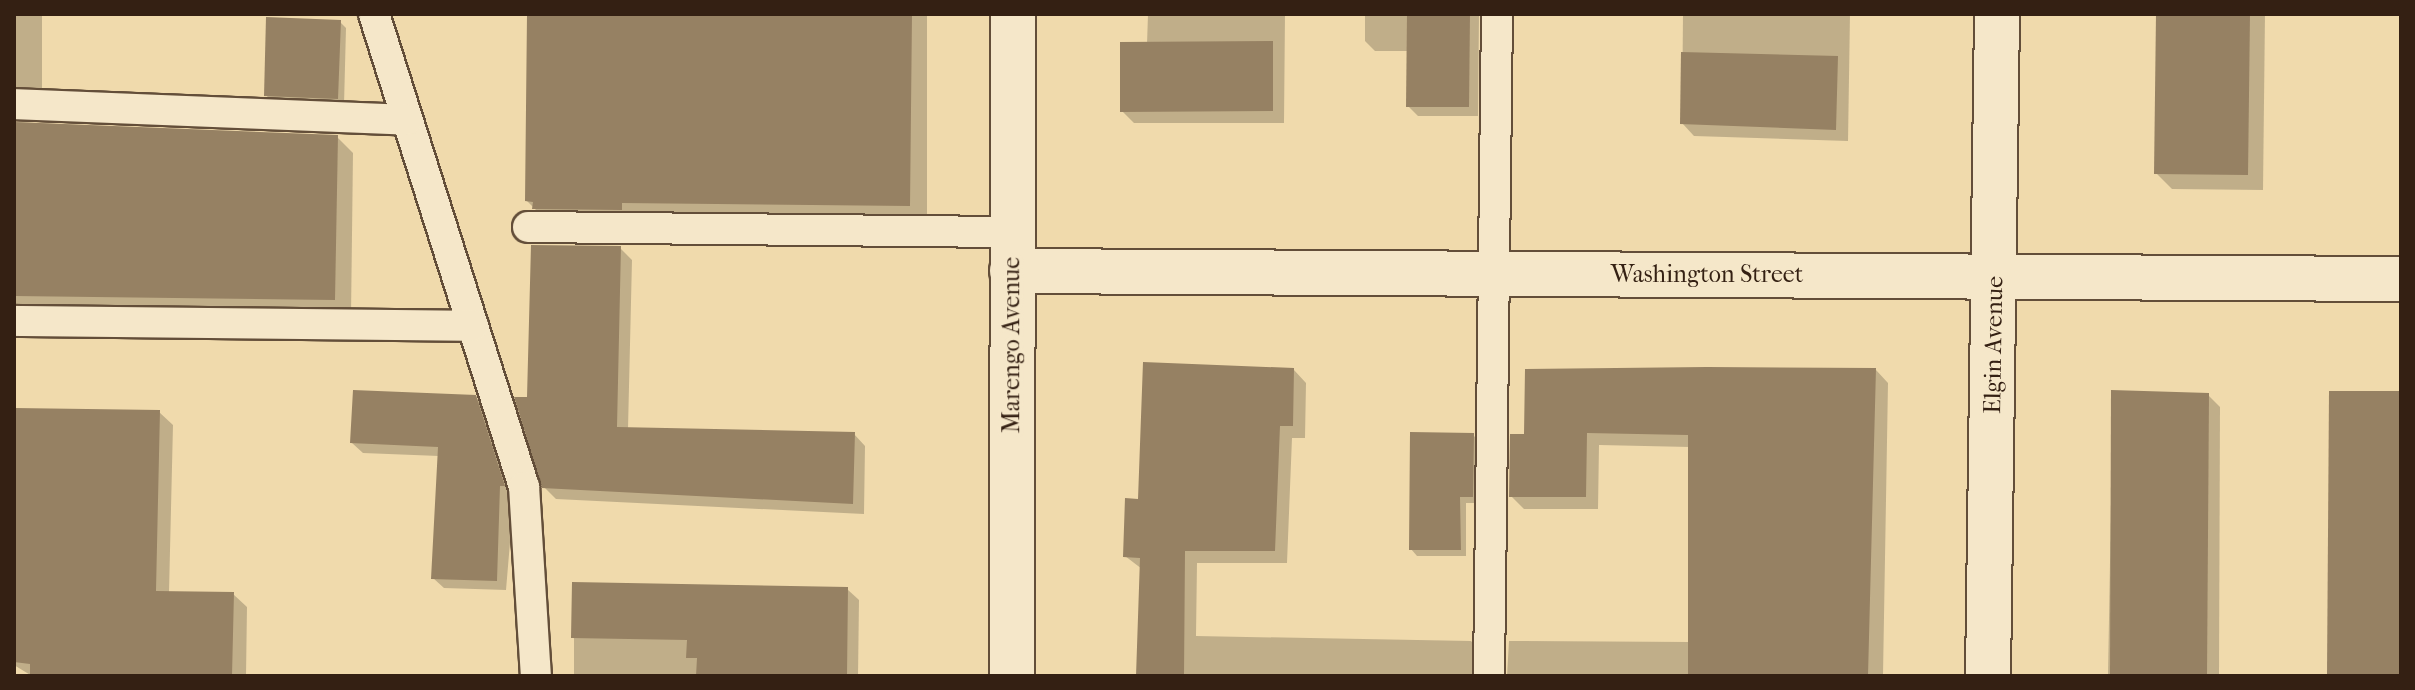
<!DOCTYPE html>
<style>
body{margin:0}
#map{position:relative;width:2415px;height:690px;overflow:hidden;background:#f0daac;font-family:"IM FELL French Canon",serif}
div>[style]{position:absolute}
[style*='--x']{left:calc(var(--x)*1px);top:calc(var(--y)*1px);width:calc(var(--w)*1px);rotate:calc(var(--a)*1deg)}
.shadow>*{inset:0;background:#0003}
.building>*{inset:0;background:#968163}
.roads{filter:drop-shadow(2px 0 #634e39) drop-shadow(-2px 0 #634e39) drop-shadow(0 2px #634e39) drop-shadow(0 -2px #634e39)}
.service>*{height:30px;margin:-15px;padding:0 15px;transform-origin:15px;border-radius:15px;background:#f5e7c9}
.minor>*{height:44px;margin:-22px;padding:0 22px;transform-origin:22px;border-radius:22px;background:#f5e7c9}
span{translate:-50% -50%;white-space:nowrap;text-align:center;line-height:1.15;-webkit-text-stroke:7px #f5e7c9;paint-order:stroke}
.street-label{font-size:24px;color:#342013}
.frame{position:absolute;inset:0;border:16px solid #342013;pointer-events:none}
</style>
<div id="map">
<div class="shadow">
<div style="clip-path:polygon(14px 14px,42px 14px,42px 102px,14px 111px)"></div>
<div style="clip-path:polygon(530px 14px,927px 14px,927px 222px,552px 226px,527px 201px)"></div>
<div style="clip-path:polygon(1148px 14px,1285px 14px,1284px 123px,1134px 123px,1122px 111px,1147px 44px)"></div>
<div style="clip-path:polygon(1365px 14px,1479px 14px,1478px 116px,1418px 116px,1408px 106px,1409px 51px,1375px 51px,1365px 41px)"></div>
<div style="clip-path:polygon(1683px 14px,1850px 14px,1848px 141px,1694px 136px,1682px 123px)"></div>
<div style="clip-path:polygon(2158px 14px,2265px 14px,2263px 190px,2172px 189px,2156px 173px)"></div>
<div style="clip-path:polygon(340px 22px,346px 28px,344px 105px,272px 102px,266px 95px)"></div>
<div style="clip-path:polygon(14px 122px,337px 137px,353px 153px,351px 316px,14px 311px)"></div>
<div style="clip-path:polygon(620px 248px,632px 260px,628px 429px,854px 434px,865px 446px,864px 514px,556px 499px,544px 487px,529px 400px)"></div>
<div style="clip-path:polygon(1294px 370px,1306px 383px,1305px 438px,1292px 438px,1287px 563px,1197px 563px,1196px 636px,1471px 641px,1483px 654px,1484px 676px,1138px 676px,1142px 569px,1125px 556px,1140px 501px)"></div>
<div style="clip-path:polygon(1876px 370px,1888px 383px,1883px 676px,1507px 676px,1509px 641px,1690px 642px,1690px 447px,1599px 445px,1598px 509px,1524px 509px,1511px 496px,1526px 436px)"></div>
<div style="clip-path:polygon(2113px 392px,2208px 395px,2220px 407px,2219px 676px,2108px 676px)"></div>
<div style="clip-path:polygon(475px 397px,486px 408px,514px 495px,506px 590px,444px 588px,433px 578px,439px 456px,363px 453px,352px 443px)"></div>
<div style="clip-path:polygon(14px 410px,159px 412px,173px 425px,169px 593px,233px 594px,247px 607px,246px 676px,32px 676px,14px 665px)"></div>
<div style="clip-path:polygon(1473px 435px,1480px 442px,1479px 503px,1466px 503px,1466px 556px,1417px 556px,1411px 549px)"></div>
<div style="clip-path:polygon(574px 584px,847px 589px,859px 600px,858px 676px,574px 676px)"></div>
</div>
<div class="building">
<div style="clip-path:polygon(527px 14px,912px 14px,910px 206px,622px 203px,622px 210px,532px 209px,533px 202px,525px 201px)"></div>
<div style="clip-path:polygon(1407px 14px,1470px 14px,1469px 107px,1406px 107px)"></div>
<div style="clip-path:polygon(2156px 14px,2250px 14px,2248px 175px,2154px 174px)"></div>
<div style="clip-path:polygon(266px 17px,341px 20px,338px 99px,264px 96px)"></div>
<div style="clip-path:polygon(1273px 41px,1273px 111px,1120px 112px,1120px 42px)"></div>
<div style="clip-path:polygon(1681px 52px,1838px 56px,1836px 130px,1680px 124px)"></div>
<div style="clip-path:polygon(14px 122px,338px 135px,335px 300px,14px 296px)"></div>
<div style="clip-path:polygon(531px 245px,621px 246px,617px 427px,855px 432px,853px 504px,542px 488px,514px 397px,527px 397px)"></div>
<div style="clip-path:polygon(1143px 362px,1294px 368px,1293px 426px,1280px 426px,1275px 551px,1185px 551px,1184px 676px,1136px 676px,1140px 558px,1123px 557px,1125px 498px,1138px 499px)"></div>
<div style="clip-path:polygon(1707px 367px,1876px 368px,1868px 676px,1688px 676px,1688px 435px,1587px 433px,1586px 497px,1509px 497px,1510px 434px,1524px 434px,1525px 369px)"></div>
<div style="clip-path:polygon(353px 390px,476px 395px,505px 486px,500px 486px,497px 581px,431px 579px,438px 447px,350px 443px)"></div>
<div style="clip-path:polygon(2111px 390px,2209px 393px,2207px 676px,2110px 676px)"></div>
<div style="clip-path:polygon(2329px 391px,2401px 391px,2401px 676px,2327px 676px)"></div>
<div style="clip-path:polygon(14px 408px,160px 410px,156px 591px,234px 592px,232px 676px,30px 676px,30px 664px,14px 662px)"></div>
<div style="clip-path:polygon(1410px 432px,1474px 433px,1473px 497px,1460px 497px,1461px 550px,1409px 550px)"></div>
<div style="clip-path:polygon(572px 582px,848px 587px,847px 676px,696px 676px,697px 658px,686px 658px,687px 640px,571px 638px)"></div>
</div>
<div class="roads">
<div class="service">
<div style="--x:374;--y:14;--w:496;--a:72.4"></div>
<div style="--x:524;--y:487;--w:189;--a:86.4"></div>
<div style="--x:14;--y:104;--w:393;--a:2.3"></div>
<div style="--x:528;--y:227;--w:484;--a:0.6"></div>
<div style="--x:14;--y:321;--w:459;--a:0.6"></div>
<div style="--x:1489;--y:676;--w:662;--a:-89.31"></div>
</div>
<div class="minor">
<div style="--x:1012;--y:271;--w:1389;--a:0.33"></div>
<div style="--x:1012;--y:676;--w:662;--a:-89.91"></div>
<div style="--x:1988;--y:676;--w:662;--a:-89.22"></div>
</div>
</div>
<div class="street-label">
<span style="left:1707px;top:275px">Washington Street</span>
<span style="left:1012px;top:345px;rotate:-90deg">Marengo Avenue</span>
<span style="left:1994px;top:345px;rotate:-89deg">Elgin Avenue</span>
</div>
<div class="frame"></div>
</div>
